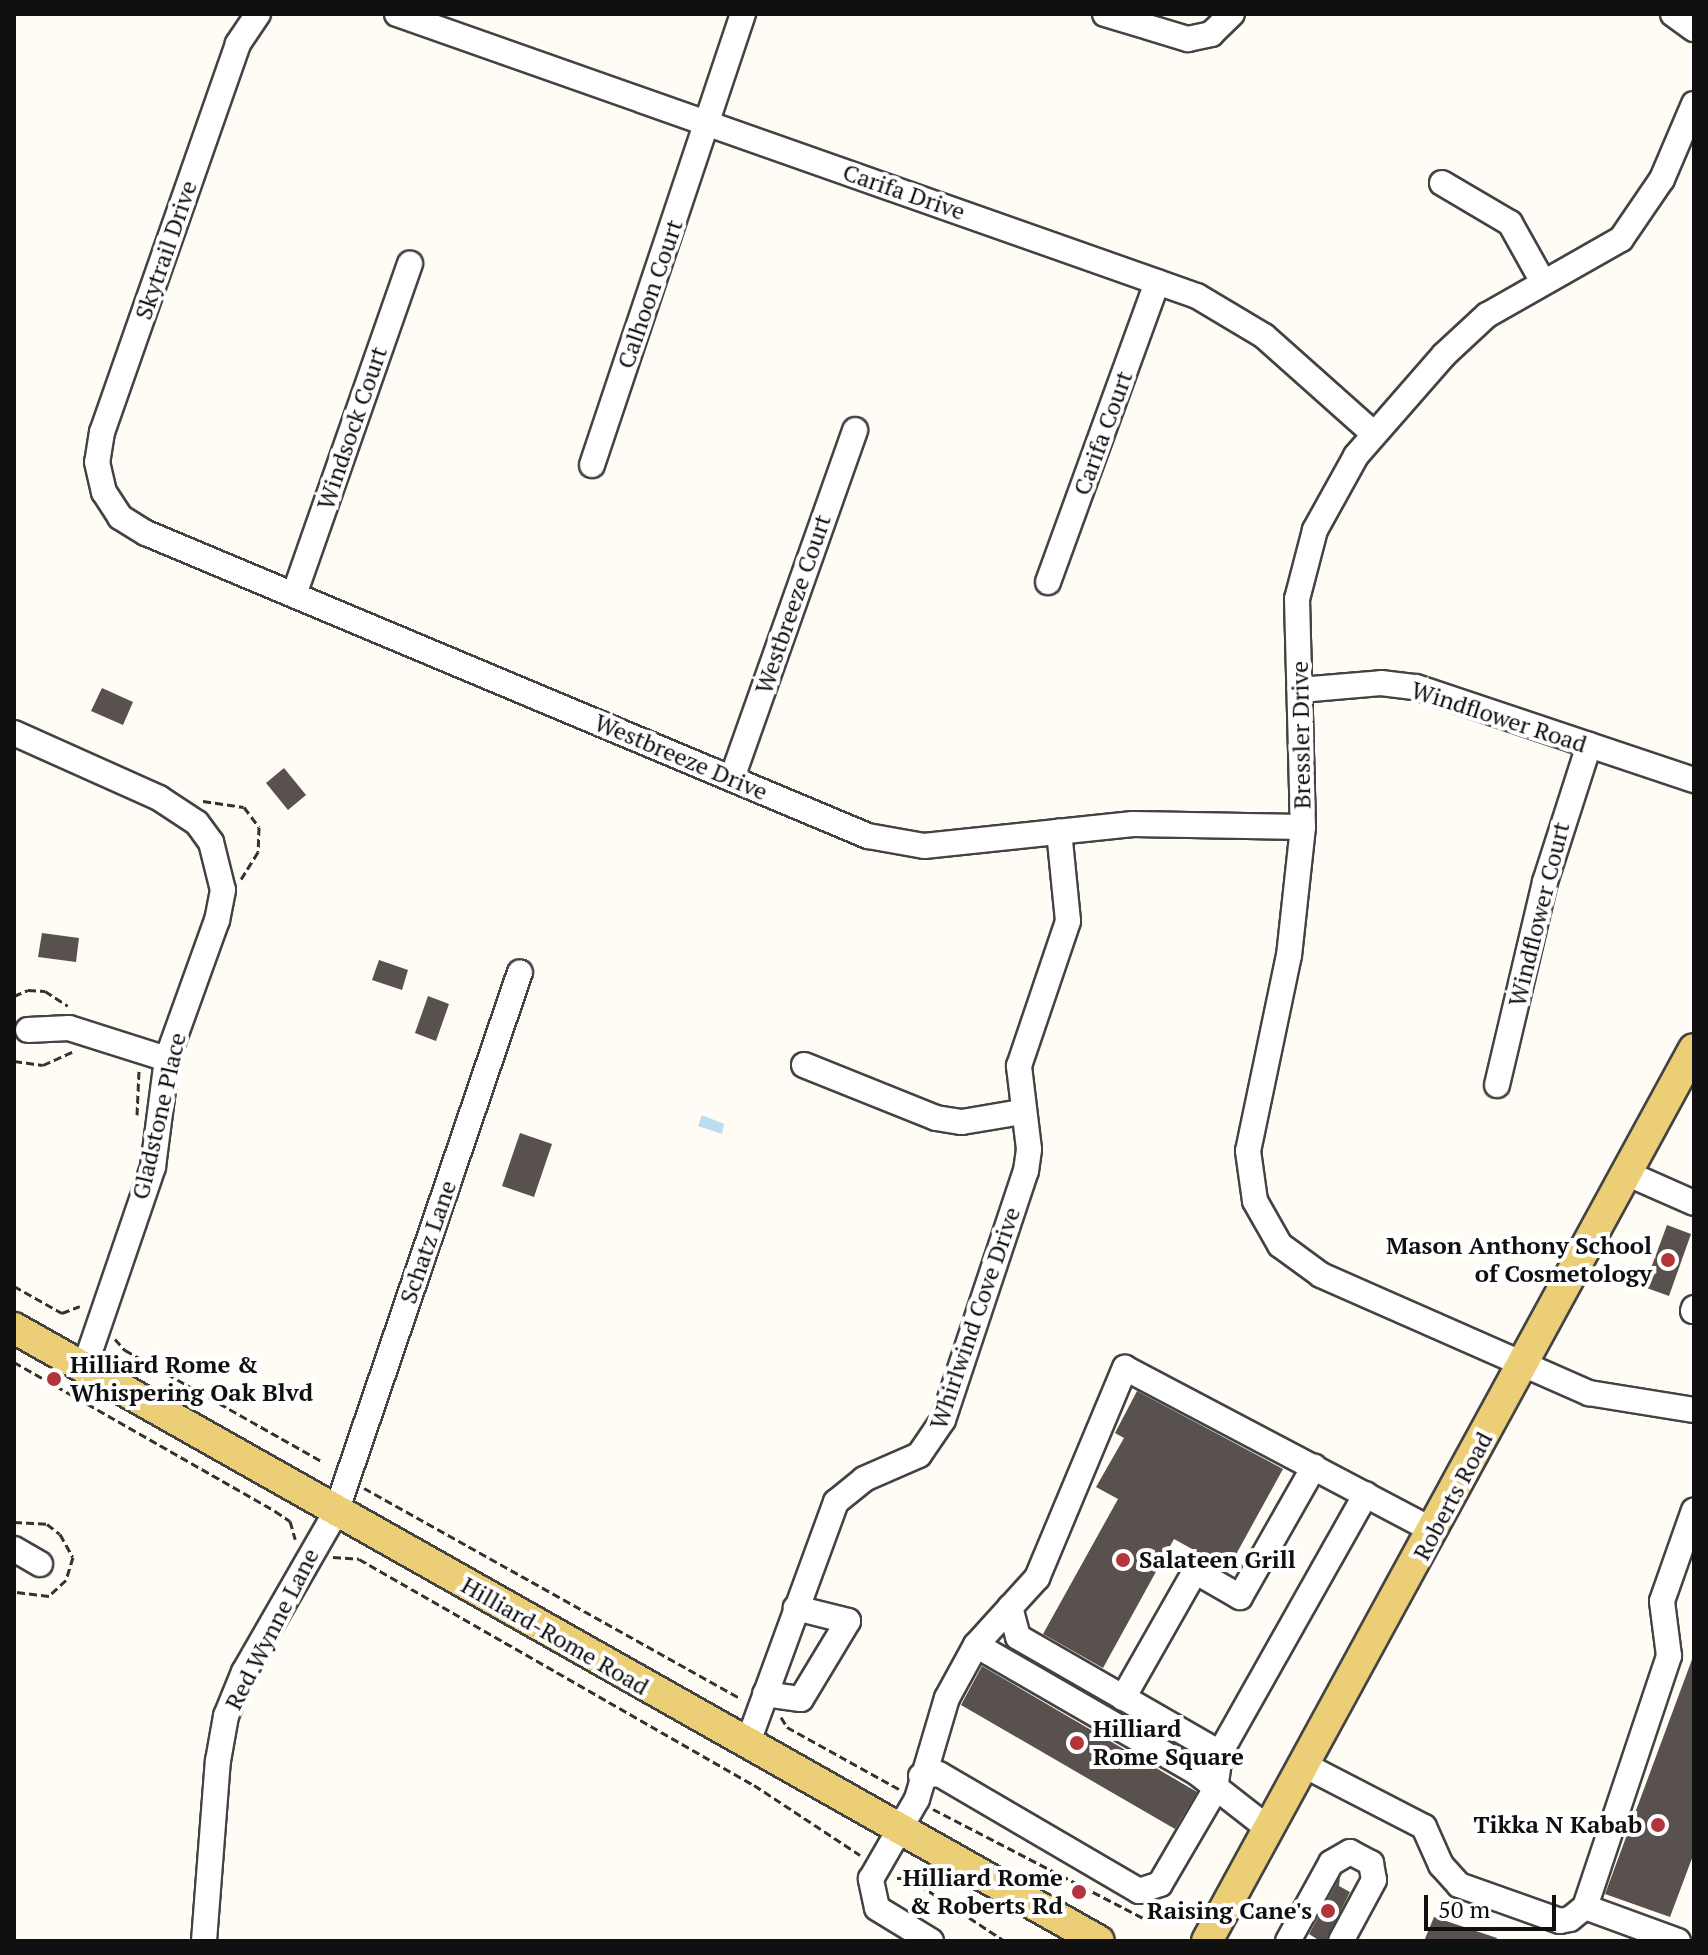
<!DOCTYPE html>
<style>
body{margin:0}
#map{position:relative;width:1708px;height:1955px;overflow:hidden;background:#fefcf4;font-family:"PT Serif",serif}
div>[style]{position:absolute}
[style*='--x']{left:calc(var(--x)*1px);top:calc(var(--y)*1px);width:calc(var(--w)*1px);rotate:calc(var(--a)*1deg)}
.water>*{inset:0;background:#bddef1}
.building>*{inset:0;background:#58514d}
.path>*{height:3px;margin-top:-1.5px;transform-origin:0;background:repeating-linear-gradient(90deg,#323232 0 8px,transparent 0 12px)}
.roads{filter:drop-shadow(2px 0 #434343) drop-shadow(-2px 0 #434343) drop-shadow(0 2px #434343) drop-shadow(0 -2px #434343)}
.minor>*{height:24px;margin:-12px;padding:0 12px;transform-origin:12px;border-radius:12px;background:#fff}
.major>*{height:30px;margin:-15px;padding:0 15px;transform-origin:15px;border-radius:15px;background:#ecce77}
.dots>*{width:22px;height:22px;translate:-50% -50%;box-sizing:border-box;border:4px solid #fff;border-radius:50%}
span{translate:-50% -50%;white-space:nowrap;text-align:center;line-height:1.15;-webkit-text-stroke:8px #fff;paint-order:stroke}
.street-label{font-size:24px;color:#101010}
.poi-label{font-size:24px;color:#101010;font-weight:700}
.right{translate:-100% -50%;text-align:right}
.left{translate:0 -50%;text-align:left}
.frame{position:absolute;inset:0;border:16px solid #101010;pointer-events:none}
.scale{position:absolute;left:1424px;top:1895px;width:132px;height:36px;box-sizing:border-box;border:4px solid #101010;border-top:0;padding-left:10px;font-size:24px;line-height:28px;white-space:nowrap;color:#101010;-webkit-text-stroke:6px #fff;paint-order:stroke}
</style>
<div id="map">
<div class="water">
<div style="clip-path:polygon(702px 1115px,724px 1124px,722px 1134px,698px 1126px)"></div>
</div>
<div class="building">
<div style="clip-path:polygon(102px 688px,133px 702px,123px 725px,91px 711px)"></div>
<div style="clip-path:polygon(284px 768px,306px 795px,288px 810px,266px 783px)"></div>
<div style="clip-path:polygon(42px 933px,79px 938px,76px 962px,38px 957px)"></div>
<div style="clip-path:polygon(379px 960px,408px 970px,402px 990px,372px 980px)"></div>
<div style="clip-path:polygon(428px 996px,449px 1004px,436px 1041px,415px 1033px)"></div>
<div style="clip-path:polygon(520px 1133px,552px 1144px,534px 1197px,502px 1186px)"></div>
<div style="clip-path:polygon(1667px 1225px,1691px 1234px,1669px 1296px,1644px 1287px)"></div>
<div style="clip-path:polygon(1137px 1391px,1283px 1469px,1228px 1569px,1174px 1539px,1103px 1668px,1043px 1634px,1118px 1499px,1096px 1487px,1124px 1438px,1115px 1433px)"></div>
<div style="clip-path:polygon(1694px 1654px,1694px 1853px,1670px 1917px,1605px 1894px)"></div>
<div style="clip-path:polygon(982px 1666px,1197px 1792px,1175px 1829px,961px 1705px)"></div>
<div style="clip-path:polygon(1340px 1877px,1339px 1886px,1350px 1892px,1326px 1941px,1320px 1941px,1309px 1934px)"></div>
<div style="clip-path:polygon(1434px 1917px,1497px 1938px,1496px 1941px,1424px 1941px)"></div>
</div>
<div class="path">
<div style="--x:203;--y:801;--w:41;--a:8.3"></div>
<div style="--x:244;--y:807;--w:25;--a:53"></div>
<div style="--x:259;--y:827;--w:25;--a:92"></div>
<div style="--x:258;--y:852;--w:32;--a:122"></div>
<div style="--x:14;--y:996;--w:15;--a:-23"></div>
<div style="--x:28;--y:990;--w:17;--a:3"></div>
<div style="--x:45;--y:991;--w:27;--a:33"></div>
<div style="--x:14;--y:1061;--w:29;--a:8"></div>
<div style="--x:43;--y:1065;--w:32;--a:-24"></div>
<div style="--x:137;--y:1115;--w:44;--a:-87.4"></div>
<div style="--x:14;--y:1286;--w:55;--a:29.4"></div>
<div style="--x:62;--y:1313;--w:19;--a:-21"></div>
<div style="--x:115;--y:1339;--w:15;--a:48"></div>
<div style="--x:125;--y:1350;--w:225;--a:29.5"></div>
<div style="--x:14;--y:1362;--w:301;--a:29.7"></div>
<div style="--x:275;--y:1511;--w:18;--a:34"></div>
<div style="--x:290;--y:1521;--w:19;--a:74"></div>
<div style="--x:364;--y:1488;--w:432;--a:29.2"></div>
<div style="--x:14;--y:1522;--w:33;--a:3"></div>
<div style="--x:47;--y:1524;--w:16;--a:38"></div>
<div style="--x:60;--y:1534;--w:26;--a:61"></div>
<div style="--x:73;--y:1557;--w:24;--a:107"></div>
<div style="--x:66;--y:1580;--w:23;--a:137"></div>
<div style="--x:49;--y:1596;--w:35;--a:-173"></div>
<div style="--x:333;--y:1557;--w:26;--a:4"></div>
<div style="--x:359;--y:1559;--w:455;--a:29.8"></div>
<div style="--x:754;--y:1785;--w:127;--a:33.4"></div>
<div style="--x:781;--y:1717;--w:12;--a:59"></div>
<div style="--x:787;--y:1727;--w:128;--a:29"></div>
<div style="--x:14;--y:1790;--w:23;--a:90"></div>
<div style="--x:933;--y:1809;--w:237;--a:27.4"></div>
<div style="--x:897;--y:1878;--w:12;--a:0"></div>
<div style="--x:909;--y:1878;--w:115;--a:33.3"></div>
</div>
<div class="roads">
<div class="minor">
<div style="--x:258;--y:14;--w:36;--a:124"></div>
<div style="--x:238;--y:44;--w:411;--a:109.3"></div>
<div style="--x:102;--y:432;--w:30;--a:99"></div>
<div style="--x:97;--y:462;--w:31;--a:77"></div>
<div style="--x:104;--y:492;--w:30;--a:57"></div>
<div style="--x:120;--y:517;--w:31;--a:32"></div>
<div style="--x:146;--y:533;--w:783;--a:22.77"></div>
<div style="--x:868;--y:836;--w:57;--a:10.1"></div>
<div style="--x:924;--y:846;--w:210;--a:-6"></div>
<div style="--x:1133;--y:824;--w:170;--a:1"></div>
<div style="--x:397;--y:14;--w:848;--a:19.42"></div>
<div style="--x:1197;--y:296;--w:78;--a:30.8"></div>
<div style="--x:1264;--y:336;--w:147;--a:41.7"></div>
<div style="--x:1105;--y:14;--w:87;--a:16.8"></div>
<div style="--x:1188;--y:39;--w:24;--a:-12"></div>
<div style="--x:1211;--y:34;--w:29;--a:-44"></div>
<div style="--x:1673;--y:14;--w:26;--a:36"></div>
<div style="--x:1694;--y:104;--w:82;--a:113.1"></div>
<div style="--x:1662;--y:179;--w:73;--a:124.3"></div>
<div style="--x:1621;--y:239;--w:154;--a:150.4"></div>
<div style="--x:1487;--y:315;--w:59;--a:137.1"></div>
<div style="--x:1444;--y:355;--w:134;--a:131.1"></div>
<div style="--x:1356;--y:456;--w:85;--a:119"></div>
<div style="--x:1315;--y:530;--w:71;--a:104.6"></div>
<div style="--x:1297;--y:599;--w:228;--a:88.5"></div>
<div style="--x:1303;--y:827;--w:129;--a:96.2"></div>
<div style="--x:1289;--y:955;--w:200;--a:101.8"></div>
<div style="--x:1248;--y:1151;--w:50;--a:82"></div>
<div style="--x:1255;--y:1201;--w:51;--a:60.4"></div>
<div style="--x:1280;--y:1245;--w:51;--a:36.2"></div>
<div style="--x:1321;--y:1275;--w:293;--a:23.8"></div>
<div style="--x:1589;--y:1393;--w:106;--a:9.2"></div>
<div style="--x:1442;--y:183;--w:79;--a:30.5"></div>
<div style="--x:1510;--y:223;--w:68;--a:60.8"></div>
<div style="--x:592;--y:465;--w:476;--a:-71.5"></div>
<div style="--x:1048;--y:582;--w:319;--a:-70"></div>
<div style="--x:295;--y:592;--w:348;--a:-70.7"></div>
<div style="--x:1300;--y:690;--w:81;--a:-4.9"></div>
<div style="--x:1381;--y:683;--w:35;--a:7"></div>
<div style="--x:1416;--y:687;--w:293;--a:18.5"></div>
<div style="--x:14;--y:733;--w:159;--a:24.1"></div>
<div style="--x:159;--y:798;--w:45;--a:33.3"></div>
<div style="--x:197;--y:823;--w:24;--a:54"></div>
<div style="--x:211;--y:842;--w:49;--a:76"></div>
<div style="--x:223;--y:890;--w:31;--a:101"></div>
<div style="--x:217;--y:920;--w:148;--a:109.8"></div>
<div style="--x:167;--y:1059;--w:109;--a:97.4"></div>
<div style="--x:153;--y:1167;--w:213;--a:108.9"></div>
<div style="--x:732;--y:778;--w:369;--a:-70.5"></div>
<div style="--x:28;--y:1030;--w:41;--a:-2.8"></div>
<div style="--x:69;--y:1028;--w:103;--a:17.6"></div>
<div style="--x:804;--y:1065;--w:142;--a:21.9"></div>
<div style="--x:936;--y:1118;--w:26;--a:9"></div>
<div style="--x:962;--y:1122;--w:61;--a:-9.5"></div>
<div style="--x:1497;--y:1085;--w:209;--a:-76.7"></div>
<div style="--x:1545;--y:882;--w:144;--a:-72.2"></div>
<div style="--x:1626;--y:1173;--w:74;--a:23.8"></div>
<div style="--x:1693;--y:1311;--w:3;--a:-72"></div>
<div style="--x:14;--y:1549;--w:30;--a:30"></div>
<div style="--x:1010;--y:1607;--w:31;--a:75"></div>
<div style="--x:1018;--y:1637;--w:233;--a:29.9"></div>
<div style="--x:976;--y:1645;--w:254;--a:30"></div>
<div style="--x:1196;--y:1772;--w:93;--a:38"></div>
<div style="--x:765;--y:1694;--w:36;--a:8"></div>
<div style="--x:801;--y:1699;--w:91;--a:-58.9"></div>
<div style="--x:848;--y:1621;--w:54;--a:-166"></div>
<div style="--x:1123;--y:1698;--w:146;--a:-60.4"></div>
<div style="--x:1195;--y:1571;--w:52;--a:30"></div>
<div style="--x:1240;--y:1597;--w:150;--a:-60.4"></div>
<div style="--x:747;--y:1745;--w:259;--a:-69.9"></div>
<div style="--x:836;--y:1502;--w:36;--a:-39"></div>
<div style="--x:864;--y:1479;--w:60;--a:-23.6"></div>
<div style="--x:919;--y:1455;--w:42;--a:-55.6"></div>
<div style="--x:943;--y:1420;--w:262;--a:-71.6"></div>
<div style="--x:1026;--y:1171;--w:22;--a:-82"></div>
<div style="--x:1029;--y:1149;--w:84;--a:-96.9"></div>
<div style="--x:1019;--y:1066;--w:153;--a:-71.3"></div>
<div style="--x:1068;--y:921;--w:90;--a:-95.7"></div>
<div style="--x:1304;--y:1765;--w:135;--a:27.3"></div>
<div style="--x:1424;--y:1827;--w:42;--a:65.9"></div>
<div style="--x:1441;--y:1865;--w:27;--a:48"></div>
<div style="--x:1459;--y:1885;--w:107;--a:19.6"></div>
<div style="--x:1560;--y:1921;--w:10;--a:-11"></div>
<div style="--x:1570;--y:1919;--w:19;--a:-39"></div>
<div style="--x:921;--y:1776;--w:18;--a:-6"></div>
<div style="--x:939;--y:1774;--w:232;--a:30.3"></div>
<div style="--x:1139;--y:1891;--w:22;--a:-18"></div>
<div style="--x:1160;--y:1884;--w:109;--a:-59.7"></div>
<div style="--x:1215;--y:1790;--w:37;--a:-82"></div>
<div style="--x:1220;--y:1753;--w:297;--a:-60.6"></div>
<div style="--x:204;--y:1941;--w:181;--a:-85.6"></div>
<div style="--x:218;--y:1761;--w:46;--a:-79.9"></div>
<div style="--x:226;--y:1716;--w:48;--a:-67.8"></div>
<div style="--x:244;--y:1672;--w:185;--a:-60.1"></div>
<div style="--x:336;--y:1512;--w:570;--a:-71.18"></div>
<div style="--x:931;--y:1941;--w:63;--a:-148.6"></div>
<div style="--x:877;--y:1908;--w:30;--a:-102"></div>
<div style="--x:871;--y:1879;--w:92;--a:-60.1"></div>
<div style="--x:917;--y:1799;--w:105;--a:-73.5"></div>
<div style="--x:947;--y:1698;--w:60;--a:-61.3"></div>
<div style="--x:976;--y:1645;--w:91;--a:-47.7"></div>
<div style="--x:1037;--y:1578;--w:228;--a:-67.3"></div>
<div style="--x:1125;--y:1368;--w:349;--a:27.8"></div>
<div style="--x:1288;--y:1941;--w:89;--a:-61.1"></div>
<div style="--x:1331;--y:1863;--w:22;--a:-30"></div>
<div style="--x:1350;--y:1852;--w:24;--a:28"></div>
<div style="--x:1371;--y:1863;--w:17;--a:80"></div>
<div style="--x:1374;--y:1880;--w:69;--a:118.4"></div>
<div style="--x:1678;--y:1941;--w:99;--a:-159.9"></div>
<div style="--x:1585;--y:1907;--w:265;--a:-71.5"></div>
<div style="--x:1669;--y:1656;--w:55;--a:-97.3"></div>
<div style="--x:1662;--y:1601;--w:96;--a:-70.6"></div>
</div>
<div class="major">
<div style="--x:14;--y:1328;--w:1246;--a:29.47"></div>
<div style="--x:1207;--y:1941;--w:1016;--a:-61.37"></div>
</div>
</div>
<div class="dots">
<div style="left:1668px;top:1260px;background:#b4343c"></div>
<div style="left:54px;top:1379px;background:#b4343c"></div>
<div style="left:1123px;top:1560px;background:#b4343c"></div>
<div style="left:1077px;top:1743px;background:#b4343c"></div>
<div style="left:1658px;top:1825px;background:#b4343c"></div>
<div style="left:1079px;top:1892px;background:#b4343c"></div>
<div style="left:1328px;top:1911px;background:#b4343c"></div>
</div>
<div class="street-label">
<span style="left:904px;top:192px;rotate:19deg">Carifa Drive</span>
<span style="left:166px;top:250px;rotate:-71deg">Skytrail Drive</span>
<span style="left:650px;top:294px;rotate:-71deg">Calhoon Court</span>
<span style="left:352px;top:428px;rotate:-71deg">Windsock Court</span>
<span style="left:1103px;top:433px;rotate:-70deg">Carifa Court</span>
<span style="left:793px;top:604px;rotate:-71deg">Westbreeze Court</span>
<span style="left:1499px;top:717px;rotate:18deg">Windflower Road</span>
<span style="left:1301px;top:735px;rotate:-91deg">Bressler Drive</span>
<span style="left:681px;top:757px;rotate:23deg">Westbreeze Drive</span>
<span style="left:1539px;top:914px;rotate:-76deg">Windflower Court</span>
<span style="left:159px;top:1116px;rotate:-77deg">Gladstone Place</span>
<span style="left:428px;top:1242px;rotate:-71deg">Schatz Lane</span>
<span style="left:975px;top:1318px;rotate:-71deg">Whirlwind Cove Drive</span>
<span style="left:1453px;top:1496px;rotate:-62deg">Roberts Road</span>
<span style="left:272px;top:1629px;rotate:-63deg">Red Wynne Lane</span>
<span style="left:555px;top:1636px;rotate:30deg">Hilliard-Rome Road</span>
</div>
<div class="poi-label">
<span class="right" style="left:1652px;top:1260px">Mason Anthony School<br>of Cosmetology</span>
<span class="left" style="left:70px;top:1379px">Hilliard Rome &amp;<br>Whispering Oak Blvd</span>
<span class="left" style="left:1139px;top:1560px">Salateen Grill</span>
<span class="left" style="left:1093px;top:1743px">Hilliard<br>Rome Square</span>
<span class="right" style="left:1642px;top:1825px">Tikka N Kabab</span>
<span class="right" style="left:1063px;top:1892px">Hilliard Rome<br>&amp; Roberts Rd</span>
<span class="right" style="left:1312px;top:1911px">Raising Cane's</span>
</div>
<div class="frame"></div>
<div class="scale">50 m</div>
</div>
